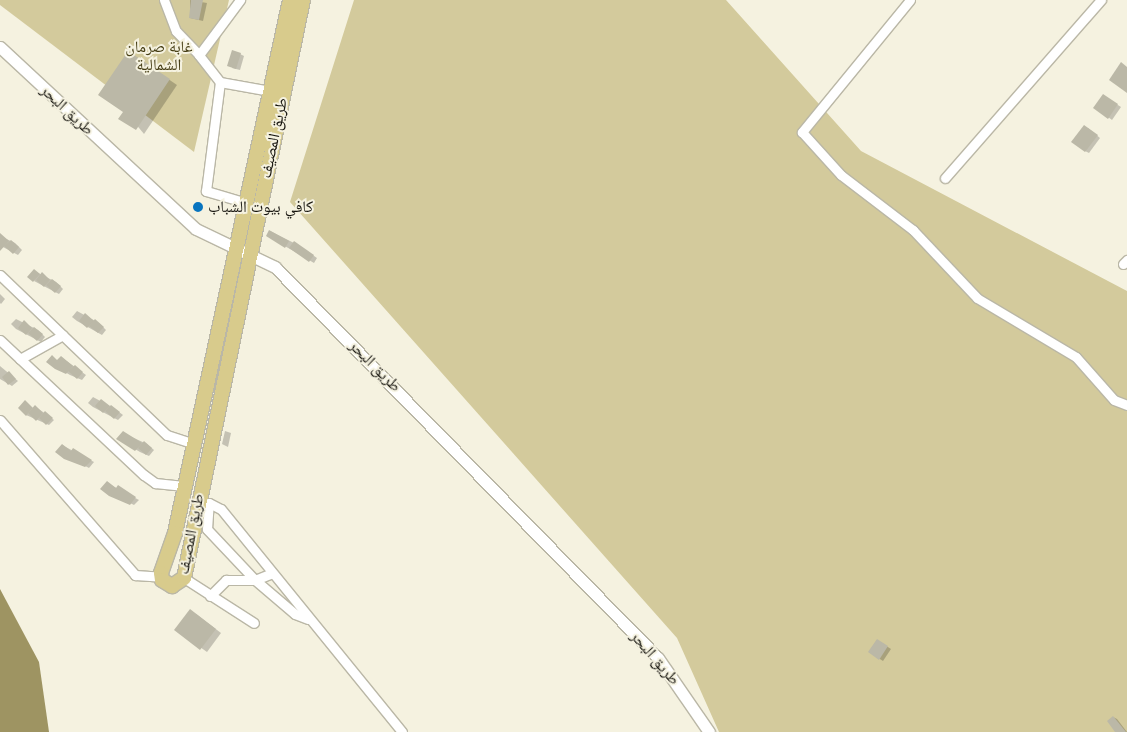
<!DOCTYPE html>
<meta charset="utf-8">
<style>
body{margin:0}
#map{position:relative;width:1127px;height:732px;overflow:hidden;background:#f5f2e0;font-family:"Public Sans","Noto Naskh Arabic",sans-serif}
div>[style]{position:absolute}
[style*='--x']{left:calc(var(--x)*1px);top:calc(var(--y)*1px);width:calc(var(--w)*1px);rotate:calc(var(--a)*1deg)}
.green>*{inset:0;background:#d3ca9c}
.water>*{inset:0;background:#9e9462}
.shadow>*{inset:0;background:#0003}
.building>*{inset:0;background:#bbb8a7}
.roads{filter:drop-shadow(1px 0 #bab7a6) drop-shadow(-1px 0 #bab7a6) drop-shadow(0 1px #bab7a6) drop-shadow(0 -1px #bab7a6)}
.minor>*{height:9px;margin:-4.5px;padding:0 4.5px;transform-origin:4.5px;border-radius:4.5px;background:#fff}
.tertiary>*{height:11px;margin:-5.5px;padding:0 5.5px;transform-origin:5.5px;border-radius:5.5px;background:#fff}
.primary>*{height:14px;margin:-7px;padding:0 7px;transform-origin:7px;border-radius:7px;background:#d8cb8c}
.dots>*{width:14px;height:14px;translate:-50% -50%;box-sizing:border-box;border:2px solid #f5f2e0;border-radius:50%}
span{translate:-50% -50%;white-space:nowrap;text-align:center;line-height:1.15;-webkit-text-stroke:4px #f5f2e0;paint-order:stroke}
.park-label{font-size:16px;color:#453d14}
.street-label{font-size:16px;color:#16140e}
.poi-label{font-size:16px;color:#16140e}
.left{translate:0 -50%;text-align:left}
</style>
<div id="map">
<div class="green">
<div style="clip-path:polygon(0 0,229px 0,194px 152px,0 5px)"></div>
<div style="clip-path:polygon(354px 0,726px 0,861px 151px,1127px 291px,1127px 732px,719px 732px,677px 638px,290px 202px)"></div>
</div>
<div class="water">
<div style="clip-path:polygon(0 589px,39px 662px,49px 732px,0 732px)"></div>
</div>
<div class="shadow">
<div style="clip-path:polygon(190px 0,207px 3px,203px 21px,190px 18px)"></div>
<div style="clip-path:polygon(240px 54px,244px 56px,240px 70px,232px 68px)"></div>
<div style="clip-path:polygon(136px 57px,177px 85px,144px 134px,125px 111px)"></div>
<div style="clip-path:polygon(1107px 98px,1121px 107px,1112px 120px,1108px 117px)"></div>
<div style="clip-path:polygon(1088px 128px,1100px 138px,1089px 153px,1085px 151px)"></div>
<div style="clip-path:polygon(270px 231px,298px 245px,317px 258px,314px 263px,290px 249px,267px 236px)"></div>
<div style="clip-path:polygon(0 236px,15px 243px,22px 250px,18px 255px,3px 247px)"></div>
<div style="clip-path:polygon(38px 273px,56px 282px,63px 289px,59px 294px,34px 281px)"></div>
<div style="clip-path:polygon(0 294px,5px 299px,1px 304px,0 303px)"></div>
<div style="clip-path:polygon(77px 311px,99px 323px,106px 330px,102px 335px,77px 321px,72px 317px)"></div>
<div style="clip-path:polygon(16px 319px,38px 330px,45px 337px,41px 342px,16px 329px,11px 324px)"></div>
<div style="clip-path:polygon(52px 357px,58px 361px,61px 357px,86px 375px,82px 380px,70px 375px,48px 362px)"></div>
<div style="clip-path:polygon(0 366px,18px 381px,12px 386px,0 379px)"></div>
<div style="clip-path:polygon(93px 397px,115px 409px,123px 415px,118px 420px,93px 407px,88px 403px)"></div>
<div style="clip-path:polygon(36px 407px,54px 420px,49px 425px,26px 415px)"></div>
<div style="clip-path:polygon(225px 431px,231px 433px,228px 447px,222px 444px)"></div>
<div style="clip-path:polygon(123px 433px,147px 444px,154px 450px,149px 456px,140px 452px,118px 439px)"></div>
<div style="clip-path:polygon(62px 445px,94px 462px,89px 468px,57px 451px)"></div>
<div style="clip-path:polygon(107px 483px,139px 500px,134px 505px,102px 489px)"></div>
<div style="clip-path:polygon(196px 614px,221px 633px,207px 652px,176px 630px)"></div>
<div style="clip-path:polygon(877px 640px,891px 649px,883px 661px,869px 652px)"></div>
<div style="clip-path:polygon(1113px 717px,1117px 719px,1127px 732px,1117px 732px)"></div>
</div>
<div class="building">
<div style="clip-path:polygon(191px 0,203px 0,199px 20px,189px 18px)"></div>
<div style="clip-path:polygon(232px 50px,241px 53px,236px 69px,227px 66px)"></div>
<div style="clip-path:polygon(128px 51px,170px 79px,136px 130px,118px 119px,123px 112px,98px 95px)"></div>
<div style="clip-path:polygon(1121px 62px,1127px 67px,1127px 93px,1109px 80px)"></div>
<div style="clip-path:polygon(1103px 94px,1118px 104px,1108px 119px,1093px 108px)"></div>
<div style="clip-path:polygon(1084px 125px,1098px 135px,1085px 152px,1071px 142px)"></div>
<div style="clip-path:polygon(269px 230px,289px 241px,285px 248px,266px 236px)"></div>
<div style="clip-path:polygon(0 233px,9px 241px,0 251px)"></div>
<div style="clip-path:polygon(11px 240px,19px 247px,13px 254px,4px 246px)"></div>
<div style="clip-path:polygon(294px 241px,314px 255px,309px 262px,289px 248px)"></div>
<div style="clip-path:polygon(34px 269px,40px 274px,33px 282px,27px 277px)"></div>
<div style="clip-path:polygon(42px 272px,50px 280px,44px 287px,36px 280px)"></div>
<div style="clip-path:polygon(52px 279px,61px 286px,55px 293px,46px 285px)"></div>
<div style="clip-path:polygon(85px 313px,94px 321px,87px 328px,79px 321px)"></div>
<div style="clip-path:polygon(95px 319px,104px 327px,98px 333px,89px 326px)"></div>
<div style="clip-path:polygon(24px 320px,32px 328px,26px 335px,18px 328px)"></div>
<div style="clip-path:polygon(34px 327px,43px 334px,37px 341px,28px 333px)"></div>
<div style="clip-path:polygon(52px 355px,57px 360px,61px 356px,73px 366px,66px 374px,55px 369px,46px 362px)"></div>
<div style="clip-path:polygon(75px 365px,83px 372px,77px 379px,68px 371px)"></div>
<div style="clip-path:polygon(9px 371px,16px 379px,8px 385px,2px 377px)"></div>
<div style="clip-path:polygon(101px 399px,110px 406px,103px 413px,95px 406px)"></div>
<div style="clip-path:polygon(25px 400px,33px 408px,26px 416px,18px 408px)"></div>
<div style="clip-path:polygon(35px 405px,43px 413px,36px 421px,28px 413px)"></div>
<div style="clip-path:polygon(111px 405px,120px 412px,114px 419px,105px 411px)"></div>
<div style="clip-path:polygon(45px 411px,53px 418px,46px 425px,39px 418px)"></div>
<div style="clip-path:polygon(123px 431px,142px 443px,135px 451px,116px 439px)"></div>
<div style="clip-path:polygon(144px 441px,152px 448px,146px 455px,138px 448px)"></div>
<div style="clip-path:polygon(62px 444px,71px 451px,73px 448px,92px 460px,85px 467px,64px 459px,55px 452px)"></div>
<div style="clip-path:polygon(107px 481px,116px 488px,118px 485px,136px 497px,130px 505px,109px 496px,100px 489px)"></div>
<div style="clip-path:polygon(190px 609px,216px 629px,200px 650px,174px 630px)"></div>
<div style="clip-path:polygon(877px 639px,888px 646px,879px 660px,868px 652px)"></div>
<div style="clip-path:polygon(1113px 716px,1126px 732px,1115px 732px,1107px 721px)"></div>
</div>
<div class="roads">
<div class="minor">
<div style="--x:164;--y:0;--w:33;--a:69"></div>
<div style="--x:176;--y:31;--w:33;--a:46"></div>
<div style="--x:910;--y:0;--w:171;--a:129.3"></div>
<div style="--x:802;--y:132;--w:58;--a:47.8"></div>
<div style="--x:841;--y:175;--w:91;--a:37.4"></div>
<div style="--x:913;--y:230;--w:93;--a:46.7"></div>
<div style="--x:977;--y:298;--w:115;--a:30.8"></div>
<div style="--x:1076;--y:357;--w:57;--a:48.5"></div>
<div style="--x:1114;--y:400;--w:14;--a:21"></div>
<div style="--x:220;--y:82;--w:34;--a:-128"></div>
<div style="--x:199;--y:55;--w:69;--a:-53.3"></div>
<div style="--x:945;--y:178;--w:237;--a:-48.8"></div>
<div style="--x:247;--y:203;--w:43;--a:-163.7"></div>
<div style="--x:206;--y:191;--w:110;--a:-82.7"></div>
<div style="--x:220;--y:82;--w:51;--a:10.2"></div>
<div style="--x:1123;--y:264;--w:6;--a:-45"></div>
<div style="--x:0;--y:275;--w:231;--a:43.8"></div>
<div style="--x:167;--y:435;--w:25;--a:18"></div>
<div style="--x:0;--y:340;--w:197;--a:43.2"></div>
<div style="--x:144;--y:475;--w:14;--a:36"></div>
<div style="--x:155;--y:483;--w:29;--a:6"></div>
<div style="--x:20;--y:359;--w:49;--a:-29.2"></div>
<div style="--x:0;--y:420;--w:206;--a:48.9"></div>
<div style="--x:135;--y:575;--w:26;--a:4"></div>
<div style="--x:184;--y:578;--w:83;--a:32.7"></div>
<div style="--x:210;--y:596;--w:23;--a:-45"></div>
<div style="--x:226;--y:580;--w:29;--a:0"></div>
<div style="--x:255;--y:580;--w:18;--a:-22"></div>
<div style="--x:308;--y:619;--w:14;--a:-159"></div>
<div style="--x:295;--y:614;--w:52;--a:-139.6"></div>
<div style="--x:255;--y:580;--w:70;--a:-133.3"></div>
<div style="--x:207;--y:529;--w:26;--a:-86"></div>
<div style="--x:209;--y:503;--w:13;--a:27"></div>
<div style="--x:221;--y:509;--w:287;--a:50.9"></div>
</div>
<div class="tertiary">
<div style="--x:0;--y:47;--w:267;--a:42.9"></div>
<div style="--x:196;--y:229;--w:88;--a:25.7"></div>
<div style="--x:275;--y:267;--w:547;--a:45.59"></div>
<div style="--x:658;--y:658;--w:90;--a:55.4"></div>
</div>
<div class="primary">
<div style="--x:290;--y:0;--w:545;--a:102.18"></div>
<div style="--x:175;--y:533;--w:42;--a:109.3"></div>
<div style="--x:161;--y:573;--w:7;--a:82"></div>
<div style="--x:162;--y:580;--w:12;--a:31"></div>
<div style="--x:172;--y:586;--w:14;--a:-34"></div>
<div style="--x:184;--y:578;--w:590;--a:-78.37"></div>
</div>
</div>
<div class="dots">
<div style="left:198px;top:207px;background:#0874bf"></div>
</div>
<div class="park-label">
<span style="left:159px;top:56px">غابة صرمان<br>الشمالية</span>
</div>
<div class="street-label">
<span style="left:67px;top:110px;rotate:43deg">طريق البحر</span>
<span style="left:274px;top:138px;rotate:-78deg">طريق المصيف</span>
<span style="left:375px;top:366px;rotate:45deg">طريق البحر</span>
<span style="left:191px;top:534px;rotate:-79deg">طريق المصيف</span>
<span style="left:655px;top:658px;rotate:49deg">طريق البحر</span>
</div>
<div class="poi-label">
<span class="left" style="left:208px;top:207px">كافي بيوت الشباب</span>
</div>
</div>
